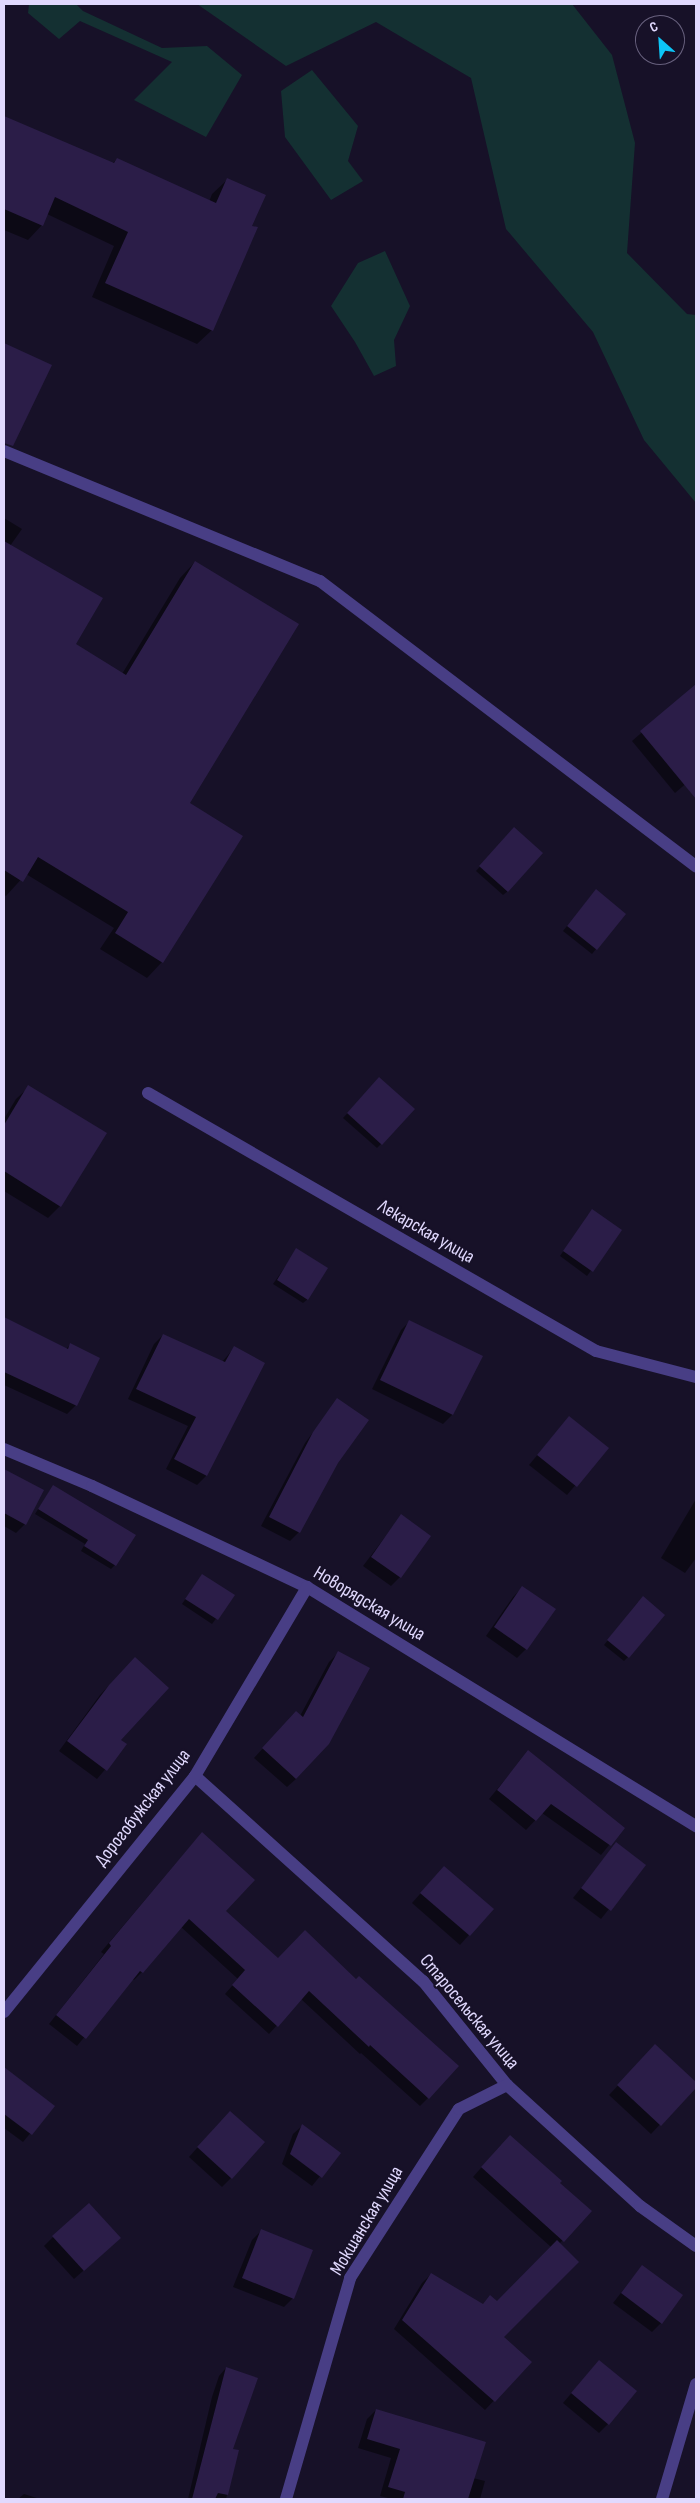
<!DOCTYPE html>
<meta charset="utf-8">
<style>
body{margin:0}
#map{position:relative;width:700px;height:2503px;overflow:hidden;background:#171128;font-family:"Sofia Sans Condensed",sans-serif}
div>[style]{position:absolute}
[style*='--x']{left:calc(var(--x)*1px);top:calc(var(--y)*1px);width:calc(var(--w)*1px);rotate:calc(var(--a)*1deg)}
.green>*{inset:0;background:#143032}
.shadow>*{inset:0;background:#0007}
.building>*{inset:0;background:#2b1d48}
.minor>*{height:12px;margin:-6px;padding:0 6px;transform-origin:6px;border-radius:6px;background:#483e85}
span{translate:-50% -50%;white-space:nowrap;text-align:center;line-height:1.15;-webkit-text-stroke:4.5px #171128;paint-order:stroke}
.street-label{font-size:19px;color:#e1d9fe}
.frame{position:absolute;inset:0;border:5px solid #e1d9fe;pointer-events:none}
.north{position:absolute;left:635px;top:15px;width:50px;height:50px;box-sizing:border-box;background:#171128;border:1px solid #68617e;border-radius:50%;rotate:334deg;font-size:14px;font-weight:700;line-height:20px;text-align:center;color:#e1d9fe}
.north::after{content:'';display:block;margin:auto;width:18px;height:22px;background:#0cc6f7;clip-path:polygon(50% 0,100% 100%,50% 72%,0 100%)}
</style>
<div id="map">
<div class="green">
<div style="clip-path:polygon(29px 4px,76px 4px,83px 11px,162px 48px,207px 46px,242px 75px,206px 137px,134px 100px,172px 62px,80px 21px,59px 39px,28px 13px)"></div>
<div style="clip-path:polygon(197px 4px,572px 4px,612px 55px,635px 143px,627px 253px,687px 314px,696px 315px,696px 503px,644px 440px,593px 332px,506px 229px,471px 78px,376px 22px,286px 66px)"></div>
<div style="clip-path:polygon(312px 70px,358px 126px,348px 161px,363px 181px,331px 200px,285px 137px,281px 91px)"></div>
<div style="clip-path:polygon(385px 251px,410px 306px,394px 340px,396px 366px,374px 376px,355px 342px,331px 306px,358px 263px)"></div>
</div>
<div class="shadow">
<div style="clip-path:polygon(4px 117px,112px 164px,117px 159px,209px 202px,212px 194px,227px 180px,251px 226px,212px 330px,197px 344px,92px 297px,114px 246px,47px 214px,42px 225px,28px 240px,4px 230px)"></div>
<div style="clip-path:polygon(4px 345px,50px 365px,12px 436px,4px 431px)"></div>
<div style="clip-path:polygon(4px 518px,22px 529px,10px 546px,74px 645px,122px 674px,180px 578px,195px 562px,188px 803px,162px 962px,147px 978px,100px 949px,114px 928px,26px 874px,6px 896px,4px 895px)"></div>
<div style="clip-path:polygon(694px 687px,696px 690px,696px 775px,675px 793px,632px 741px)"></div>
<div style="clip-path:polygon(510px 833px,508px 891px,503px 895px,476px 871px)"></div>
<div style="clip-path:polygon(592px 895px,624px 914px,592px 954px,563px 931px)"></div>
<div style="clip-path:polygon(375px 1083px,381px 1144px,377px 1148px,343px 1118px)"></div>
<div style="clip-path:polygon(29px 1087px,60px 1206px,48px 1218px,4px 1191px,4px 1119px,16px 1099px)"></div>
<div style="clip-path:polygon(588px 1215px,620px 1231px,587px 1276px,560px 1256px)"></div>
<div style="clip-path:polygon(297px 1250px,308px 1299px,303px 1303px,273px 1284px)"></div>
<div style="clip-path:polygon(4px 1319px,66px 1349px,70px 1345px,76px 1405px,67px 1414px,4px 1385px)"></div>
<div style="clip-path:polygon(410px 1321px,481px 1356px,452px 1415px,443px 1424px,372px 1389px,401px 1330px)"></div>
<div style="clip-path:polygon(163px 1335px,222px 1362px,234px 1348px,263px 1363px,206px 1476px,197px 1485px,166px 1469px,188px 1426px,128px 1399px,154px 1344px)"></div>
<div style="clip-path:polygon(337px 1400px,337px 1462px,299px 1532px,290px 1541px,261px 1526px,305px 1443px)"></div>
<div style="clip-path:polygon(569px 1417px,607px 1448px,567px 1495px,529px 1465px)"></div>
<div style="clip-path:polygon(4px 1470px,42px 1490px,25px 1524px,16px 1533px,4px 1526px)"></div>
<div style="clip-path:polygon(53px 1486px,115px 1565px,111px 1569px,81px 1551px,85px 1544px,35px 1514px)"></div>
<div style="clip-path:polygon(696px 1499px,696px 1558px,685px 1573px,661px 1558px)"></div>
<div style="clip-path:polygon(401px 1516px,400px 1577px,391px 1586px,363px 1566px)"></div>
<div style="clip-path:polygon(202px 1575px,233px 1596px,212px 1624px,182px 1604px)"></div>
<div style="clip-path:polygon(522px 1588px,526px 1649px,517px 1658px,486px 1636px,513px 1597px)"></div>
<div style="clip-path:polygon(638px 1602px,628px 1657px,624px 1661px,604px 1645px)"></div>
<div style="clip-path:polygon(338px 1653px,296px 1779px,287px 1787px,254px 1758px,287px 1722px,300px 1716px,329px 1662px)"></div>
<div style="clip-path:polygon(126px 1667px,119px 1740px,126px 1745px,97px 1779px,59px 1751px,100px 1695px)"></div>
<div style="clip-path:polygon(528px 1752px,623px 1828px,601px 1855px,542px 1813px,526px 1830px,489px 1799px)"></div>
<div style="clip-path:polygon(194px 1842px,224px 1911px,278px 1960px,356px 1980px,428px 2098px,420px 2106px,361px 2053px,360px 2054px,301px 1999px,269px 2034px,225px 1994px,238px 1979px,181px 1927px,142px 1972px,134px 1980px,132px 1979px,77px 2046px,49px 2024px,104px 1954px,101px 1952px)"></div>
<div style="clip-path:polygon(616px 1844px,644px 1865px,601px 1919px,573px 1898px)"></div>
<div style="clip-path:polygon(435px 1877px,492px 1909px,460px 1945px,412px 1903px)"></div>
<div style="clip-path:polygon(655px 2046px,696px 2086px,651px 2134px,609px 2095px)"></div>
<div style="clip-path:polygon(8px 2072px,53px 2106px,23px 2142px,4px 2128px,4px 2076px)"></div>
<div style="clip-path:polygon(221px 2121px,231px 2178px,222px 2187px,189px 2157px)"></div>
<div style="clip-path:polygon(302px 2126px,339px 2153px,312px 2186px,282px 2164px,293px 2134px)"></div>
<div style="clip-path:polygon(501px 2145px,559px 2183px,590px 2212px,559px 2244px,502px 2337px,530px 2362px,485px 2410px,394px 2329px,422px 2283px,431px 2274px,482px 2305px,497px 2303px,551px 2247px,473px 2177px)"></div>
<div style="clip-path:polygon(261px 2231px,293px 2298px,284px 2307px,233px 2287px,252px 2240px)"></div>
<div style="clip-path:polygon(53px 2237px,110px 2247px,74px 2279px,44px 2246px)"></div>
<div style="clip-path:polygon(642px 2266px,661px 2323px,652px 2332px,613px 2303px)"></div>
<div style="clip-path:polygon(599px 2361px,608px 2424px,599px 2433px,563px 2403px)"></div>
<div style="clip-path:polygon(226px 2368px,231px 2450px,238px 2451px,226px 2499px,188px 2499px,212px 2397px,219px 2376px)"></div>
<div style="clip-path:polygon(376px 2410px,473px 2478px,485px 2481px,480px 2499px,392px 2499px,380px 2496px,391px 2458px,358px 2448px,367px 2419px)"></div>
<div style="clip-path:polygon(24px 2494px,40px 2499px,18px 2499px)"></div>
</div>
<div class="building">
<div style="clip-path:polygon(4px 116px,114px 163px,117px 158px,216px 203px,227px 178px,266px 195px,252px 226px,258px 227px,213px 331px,105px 283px,128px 232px,55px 197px,43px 226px,4px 209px)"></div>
<div style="clip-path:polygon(4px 343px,52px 365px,13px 446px,4px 443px)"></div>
<div style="clip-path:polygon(4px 541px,103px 598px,76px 644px,126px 675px,195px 561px,299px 624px,190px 803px,243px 836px,163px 963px,115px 933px,128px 912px,38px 857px,23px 882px,4px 870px)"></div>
<div style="clip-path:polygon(696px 684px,696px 799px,640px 731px)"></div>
<div style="clip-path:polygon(514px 827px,543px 853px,508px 892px,479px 866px)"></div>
<div style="clip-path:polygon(596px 889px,626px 914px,597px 950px,567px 926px)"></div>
<div style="clip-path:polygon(379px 1077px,415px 1109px,382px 1145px,347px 1113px)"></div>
<div style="clip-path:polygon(28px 1085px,107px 1133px,61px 1207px,4px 1171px,4px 1125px)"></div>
<div style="clip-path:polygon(592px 1209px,622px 1230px,593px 1272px,563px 1251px)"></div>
<div style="clip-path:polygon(296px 1248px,328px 1268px,308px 1300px,277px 1280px)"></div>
<div style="clip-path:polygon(4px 1317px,68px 1349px,70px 1343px,100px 1358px,77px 1406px,4px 1372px)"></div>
<div style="clip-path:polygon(409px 1320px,483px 1356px,453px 1415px,380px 1380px)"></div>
<div style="clip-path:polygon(163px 1334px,225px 1362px,234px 1346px,265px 1363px,207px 1476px,174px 1459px,196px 1417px,136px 1389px)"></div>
<div style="clip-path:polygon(337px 1398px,369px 1420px,338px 1463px,300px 1533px,269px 1517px,313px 1432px)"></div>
<div style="clip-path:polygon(569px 1416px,609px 1448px,577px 1487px,537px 1455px)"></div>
<div style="clip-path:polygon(4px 1469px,44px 1490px,26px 1525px,4px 1513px)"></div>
<div style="clip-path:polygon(53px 1485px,136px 1535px,116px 1566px,84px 1546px,88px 1540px,38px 1509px)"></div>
<div style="clip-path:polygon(401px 1514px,431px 1536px,401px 1578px,371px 1557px)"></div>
<div style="clip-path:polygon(202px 1574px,235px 1595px,218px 1620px,185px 1599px)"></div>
<div style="clip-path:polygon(522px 1586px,556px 1609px,527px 1650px,494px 1627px)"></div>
<div style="clip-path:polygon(643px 1596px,665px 1615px,629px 1658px,607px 1640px)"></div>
<div style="clip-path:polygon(338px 1651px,370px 1668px,329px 1744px,296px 1779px,262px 1748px,296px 1711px,303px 1717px)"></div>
<div style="clip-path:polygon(135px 1657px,169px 1688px,121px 1740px,127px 1744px,107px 1771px,67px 1741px,109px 1685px)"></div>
<div style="clip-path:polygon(528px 1750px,625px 1828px,611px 1846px,551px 1804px,536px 1821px,497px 1790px)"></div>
<div style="clip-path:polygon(202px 1832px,255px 1880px,226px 1911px,278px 1958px,305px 1930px,356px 1979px,359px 1976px,459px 2066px,429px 2099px,370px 2045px,369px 2047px,309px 1991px,278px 2027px,232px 1985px,245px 1970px,189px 1919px,143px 1973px,140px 1971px,86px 2039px,56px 2015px,111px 1946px,109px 1943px)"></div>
<div style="clip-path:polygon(616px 1842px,646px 1865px,611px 1911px,581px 1888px)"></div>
<div style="clip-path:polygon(444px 1866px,494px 1909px,470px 1936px,420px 1893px)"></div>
<div style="clip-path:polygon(655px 2044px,696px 2082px,696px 2088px,661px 2126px,617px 2085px)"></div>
<div style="clip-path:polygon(4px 2067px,55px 2106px,32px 2135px,4px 2114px)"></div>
<div style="clip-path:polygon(230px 2111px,265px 2142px,232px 2179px,197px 2147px)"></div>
<div style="clip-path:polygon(302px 2124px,341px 2153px,322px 2178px,290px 2154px)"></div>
<div style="clip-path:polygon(510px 2135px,562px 2181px,560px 2183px,592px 2211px,564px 2242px,481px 2167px)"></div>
<div style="clip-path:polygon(89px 2203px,121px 2238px,84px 2271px,52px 2236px)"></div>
<div style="clip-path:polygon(261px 2229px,313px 2250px,294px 2299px,242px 2278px)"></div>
<div style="clip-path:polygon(557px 2240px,579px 2262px,504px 2337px,532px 2362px,495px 2402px,402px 2320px,431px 2273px,483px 2304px,490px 2295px,497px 2301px)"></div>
<div style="clip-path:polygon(642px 2265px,683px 2295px,662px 2324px,621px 2293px)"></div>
<div style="clip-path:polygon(599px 2360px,637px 2391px,609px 2425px,571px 2393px)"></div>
<div style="clip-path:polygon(226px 2367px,258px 2378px,233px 2449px,239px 2450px,228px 2495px,218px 2493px,215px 2499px,192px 2499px)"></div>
<div style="clip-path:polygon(376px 2409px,486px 2442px,468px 2499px,403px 2499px,405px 2492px,388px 2487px,400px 2449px,367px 2439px)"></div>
</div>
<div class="minor">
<div style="--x:4;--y:451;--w:342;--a:22.4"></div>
<div style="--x:320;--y:581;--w:472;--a:37.2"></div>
<div style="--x:148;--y:1093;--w:517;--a:29.94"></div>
<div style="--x:596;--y:1351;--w:103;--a:14.6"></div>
<div style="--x:4;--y:1449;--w:95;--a:22.8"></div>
<div style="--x:92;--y:1486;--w:238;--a:25.2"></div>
<div style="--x:307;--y:1587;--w:457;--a:31.6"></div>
<div style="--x:195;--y:1776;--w:307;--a:42"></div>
<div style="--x:423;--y:1981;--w:134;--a:51.1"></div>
<div style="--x:507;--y:2085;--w:180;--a:42.3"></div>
<div style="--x:640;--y:2206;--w:69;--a:35.5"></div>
<div style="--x:4;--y:2012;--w:304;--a:-51"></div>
<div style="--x:195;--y:1776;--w:220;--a:-59.3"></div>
<div style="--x:286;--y:2499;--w:230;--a:-73.8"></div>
<div style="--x:350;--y:2278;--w:201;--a:-57.2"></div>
<div style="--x:459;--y:2109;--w:54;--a:-26.6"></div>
<div style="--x:662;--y:2499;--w:120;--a:-73.5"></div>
</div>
<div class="street-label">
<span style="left:426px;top:1232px;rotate:30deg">Лекарская улица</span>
<span style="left:369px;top:1604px;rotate:31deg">Новорядская улица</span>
<span style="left:143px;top:1808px;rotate:-52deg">Дорогобужская улица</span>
<span style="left:469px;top:2012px;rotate:50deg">Старосельская улица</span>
<span style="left:367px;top:2221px;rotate:-59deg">Мокшанская улица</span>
</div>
<div class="frame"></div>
<div class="north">С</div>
</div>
